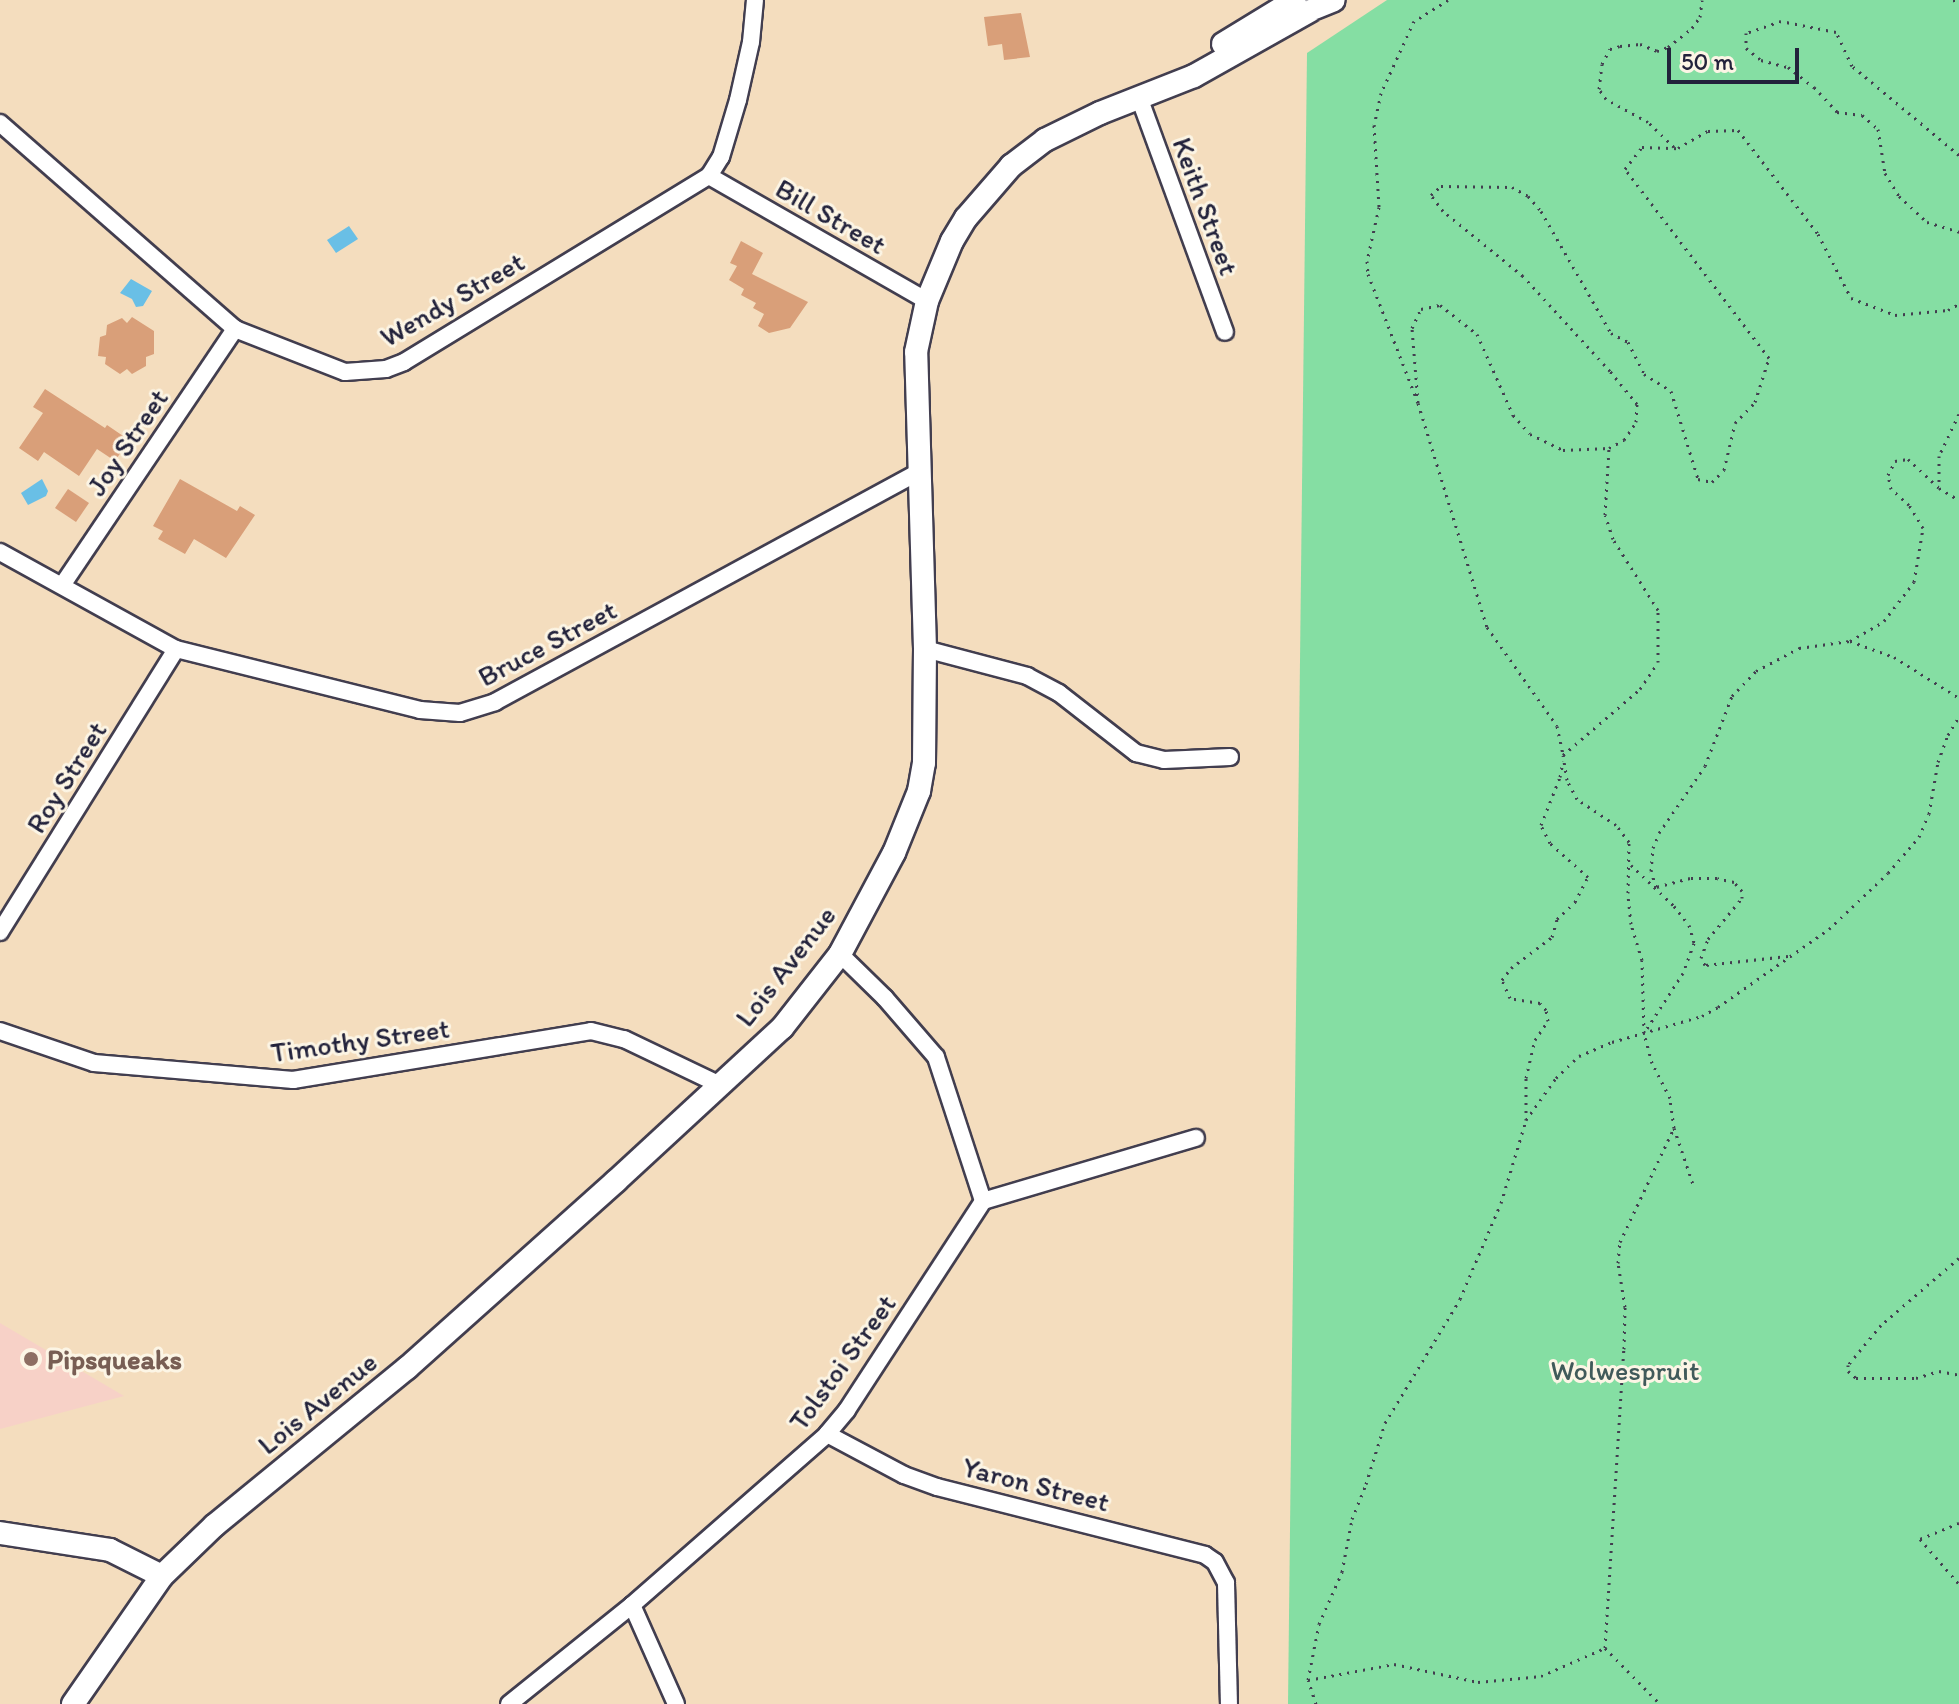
<!DOCTYPE html>
<style>
body{margin:0}
#map{position:relative;width:1959px;height:1704px;overflow:hidden;background:#f4ddbe;font-family:Itim,sans-serif}
div>[style]{position:absolute}
[style*='--x']{left:calc(var(--x)*1px);top:calc(var(--y)*1px);width:calc(var(--w)*1px);rotate:calc(var(--a)*1deg)}
.built>*{inset:0;background:#f7d1c7}
.green>*{inset:0;background:#85dea3}
.water>*{inset:0;background:#69bfe6}
.building>*{inset:0;background:#d99f79}
.path>*{height:3px;margin-top:-1.5px;transform-origin:0;background:repeating-linear-gradient(90deg,#423e4f 0 2px,transparent 0 8px)}
.roads{filter:drop-shadow(2px 0 #423e4f) drop-shadow(-2px 0 #423e4f) drop-shadow(0 2px #423e4f) drop-shadow(0 -2px #423e4f)}
.minor>*{height:16px;margin:-8px;padding:0 8px;transform-origin:8px;border-radius:8px;background:#fff}
.tertiary>*{height:22px;margin:-11px;padding:0 11px;transform-origin:11px;border-radius:11px;background:#fff}
.dots>*{width:22px;height:22px;translate:-50% -50%;box-sizing:border-box;border:4px solid #fcf5e5;border-radius:50%}
span{translate:-50% -50%;white-space:nowrap;text-align:center;line-height:1.15;-webkit-text-stroke:6px #fcf5e5;paint-order:stroke}
.street-label{font-size:28px;color:#22223b}
.education-label{font-size:28px;color:#785e54;font-weight:700}
.left{translate:0 -50%;text-align:left}
.park-label{font-size:28px;color:#405a5a}
.scale{position:absolute;left:1667px;top:48px;width:132px;height:36px;box-sizing:border-box;border:4px solid #22223b;border-top:0;padding-left:10px;font-size:24px;line-height:28px;white-space:nowrap;color:#22223b;-webkit-text-stroke:6px #fcf5e5;paint-order:stroke}
</style>
<div id="map">
<div class="built">
<div style="clip-path:polygon(0 1323px,124px 1396px,0 1429px)"></div>
</div>
<div class="green">
<div style="clip-path:polygon(1387px 0,1959px 0,1959px 1704px,1288px 1704px,1307px 53px)"></div>
</div>
<div class="water">
<div style="clip-path:polygon(349px 226px,358px 239px,336px 253px,327px 240px)"></div>
<div style="clip-path:polygon(131px 279px,152px 291px,143px 306px,136px 307px,132px 299px,120px 293px)"></div>
<div style="clip-path:polygon(42px 479px,48px 491px,46px 496px,28px 505px,21px 493px)"></div>
</div>
<div class="building">
<div style="clip-path:polygon(1021px 13px,1030px 57px,1004px 60px,1002px 44px,988px 46px,984px 17px)"></div>
<div style="clip-path:polygon(741px 241px,763px 253px,752px 274px,808px 302px,790px 328px,769px 333px,758px 326px,764px 314px,753px 308px,756px 303px,741px 295px,744px 289px,729px 280px,737px 266px,730px 263px)"></div>
<div style="clip-path:polygon(132px 317px,154px 331px,154px 354px,146px 357px,146px 366px,132px 374px,127px 369px,120px 374px,105px 364px,106px 357px,98px 356px,100px 337px,106px 335px,107px 325px,122px 318px,127px 323px)"></div>
<div style="clip-path:polygon(45px 389px,105px 428px,107px 425px,129px 440px,115px 461px,97px 449px,79px 476px,44px 452px,38px 461px,19px 448px,43px 413px,33px 407px)"></div>
<div style="clip-path:polygon(180px 479px,237px 511px,240px 506px,255px 515px,226px 558px,194px 539px,185px 554px,158px 539px,163px 531px,153px 526px)"></div>
<div style="clip-path:polygon(68px 489px,89px 503px,76px 522px,55px 508px)"></div>
</div>
<div class="path">
<div style="--x:1448;--y:0;--w:40;--a:148"></div>
<div style="--x:1414;--y:21;--w:79;--a:114.6"></div>
<div style="--x:1381;--y:93;--w:33;--a:102"></div>
<div style="--x:1374;--y:125;--w:82;--a:86.5"></div>
<div style="--x:1379;--y:207;--w:55;--a:102.5"></div>
<div style="--x:1367;--y:261;--w:13;--a:86"></div>
<div style="--x:1368;--y:274;--w:138;--a:68.8"></div>
<div style="--x:1418;--y:403;--w:234;--a:72.9"></div>
<div style="--x:1487;--y:627;--w:121;--a:54.7"></div>
<div style="--x:1557;--y:726;--w:29;--a:78"></div>
<div style="--x:1953;--y:0;--w:6;--a:18"></div>
<div style="--x:1674;--y:147;--w:36;--a:-136"></div>
<div style="--x:1648;--y:122;--w:48;--a:-151.3"></div>
<div style="--x:1606;--y:99;--w:12;--a:-125"></div>
<div style="--x:1599;--y:89;--w:25;--a:-83"></div>
<div style="--x:1602;--y:64;--w:17;--a:-62"></div>
<div style="--x:1610;--y:49;--w:10;--a:-17"></div>
<div style="--x:1620;--y:46;--w:20;--a:-6"></div>
<div style="--x:1640;--y:44;--w:18;--a:22"></div>
<div style="--x:1657;--y:51;--w:12;--a:-20"></div>
<div style="--x:1668;--y:47;--w:31;--a:-38"></div>
<div style="--x:1692;--y:28;--w:14;--a:-54"></div>
<div style="--x:1700;--y:17;--w:17;--a:-83"></div>
<div style="--x:1959;--y:155;--w:139;--a:-140.2"></div>
<div style="--x:1852;--y:66;--w:38;--a:-115"></div>
<div style="--x:1836;--y:32;--w:56;--a:-168.7"></div>
<div style="--x:1781;--y:21;--w:37;--a:161"></div>
<div style="--x:1746;--y:33;--w:15;--a:90"></div>
<div style="--x:1746;--y:48;--w:19;--a:39"></div>
<div style="--x:1761;--y:60;--w:28;--a:15"></div>
<div style="--x:1788;--y:67;--w:33;--a:38"></div>
<div style="--x:1814;--y:87;--w:34;--a:47"></div>
<div style="--x:1837;--y:112;--w:25;--a:7"></div>
<div style="--x:1862;--y:115;--w:21;--a:41"></div>
<div style="--x:1878;--y:129;--w:45;--a:81"></div>
<div style="--x:1885;--y:173;--w:27;--a:59"></div>
<div style="--x:1899;--y:196;--w:38;--a:43"></div>
<div style="--x:1927;--y:222;--w:34;--a:17"></div>
<div style="--x:1418;--y:403;--w:75;--a:-94.6"></div>
<div style="--x:1412;--y:328;--w:21;--a:-65"></div>
<div style="--x:1421;--y:309;--w:19;--a:-12"></div>
<div style="--x:1440;--y:305;--w:47;--a:38.1"></div>
<div style="--x:1477;--y:334;--w:89;--a:66"></div>
<div style="--x:1513;--y:415;--w:25;--a:48"></div>
<div style="--x:1530;--y:434;--w:37;--a:26"></div>
<div style="--x:1563;--y:450;--w:46;--a:-2.5"></div>
<div style="--x:1609;--y:448;--w:17;--a:-28"></div>
<div style="--x:1624;--y:440;--w:22;--a:-56"></div>
<div style="--x:1636;--y:422;--w:18;--a:-87"></div>
<div style="--x:1637;--y:404;--w:43;--a:-129.3"></div>
<div style="--x:1610;--y:371;--w:129;--a:-132.5"></div>
<div style="--x:1523;--y:276;--w:103;--a:-140.9"></div>
<div style="--x:1443;--y:211;--w:20;--a:-127"></div>
<div style="--x:1431;--y:195;--w:13;--a:-42"></div>
<div style="--x:1441;--y:186;--w:71;--a:0.8"></div>
<div style="--x:1512;--y:187;--w:18;--a:29"></div>
<div style="--x:1528;--y:196;--w:20;--a:49"></div>
<div style="--x:1541;--y:211;--w:141;--a:60.2"></div>
<div style="--x:1611;--y:333;--w:19;--a:28"></div>
<div style="--x:1628;--y:342;--w:36;--a:63"></div>
<div style="--x:1644;--y:374;--w:32;--a:32"></div>
<div style="--x:1671;--y:391;--w:92;--a:72.9"></div>
<div style="--x:1698;--y:479;--w:14;--a:12"></div>
<div style="--x:1712;--y:482;--w:17;--a:-45"></div>
<div style="--x:1724;--y:470;--w:48;--a:-76.8"></div>
<div style="--x:1735;--y:423;--w:29;--a:-46"></div>
<div style="--x:1755;--y:402;--w:46;--a:-72.3"></div>
<div style="--x:1769;--y:358;--w:238;--a:-127.3"></div>
<div style="--x:1625;--y:169;--w:28;--a:-52"></div>
<div style="--x:1642;--y:147;--w:36;--a:2"></div>
<div style="--x:1678;--y:148;--w:34;--a:-30"></div>
<div style="--x:1708;--y:131;--w:30;--a:-2"></div>
<div style="--x:1738;--y:130;--w:131;--a:52.4"></div>
<div style="--x:1818;--y:234;--w:72;--a:62.7"></div>
<div style="--x:1851;--y:298;--w:47;--a:21.1"></div>
<div style="--x:1895;--y:315;--w:53;--a:-5.4"></div>
<div style="--x:1948;--y:310;--w:13;--a:-29"></div>
<div style="--x:1959;--y:414;--w:47;--a:115.5"></div>
<div style="--x:1939;--y:456;--w:32;--a:90"></div>
<div style="--x:1939;--y:488;--w:23;--a:31"></div>
<div style="--x:1850;--y:641;--w:47;--a:20"></div>
<div style="--x:1894;--y:657;--w:77;--a:32.2"></div>
<div style="--x:1631;--y:865;--w:59;--a:43.6"></div>
<div style="--x:1674;--y:906;--w:24;--a:52"></div>
<div style="--x:1689;--y:925;--w:19;--a:74"></div>
<div style="--x:1694;--y:943;--w:32;--a:110"></div>
<div style="--x:1683;--y:973;--w:72;--a:123"></div>
<div style="--x:1788;--y:956;--w:83;--a:173.8"></div>
<div style="--x:1705;--y:965;--w:8;--a:-120"></div>
<div style="--x:1701;--y:958;--w:20;--a:-70"></div>
<div style="--x:1708;--y:939;--w:53;--a:-50.3"></div>
<div style="--x:1742;--y:898;--w:7;--a:-90"></div>
<div style="--x:1742;--y:891;--w:12;--a:-132"></div>
<div style="--x:1734;--y:882;--w:17;--a:-167"></div>
<div style="--x:1717;--y:878;--w:27;--a:180"></div>
<div style="--x:1690;--y:878;--w:35;--a:165"></div>
<div style="--x:1656;--y:887;--w:17;--a:-107"></div>
<div style="--x:1651;--y:871;--w:23;--a:-85"></div>
<div style="--x:1653;--y:848;--w:16;--a:-68"></div>
<div style="--x:1659;--y:833;--w:81;--a:-55.5"></div>
<div style="--x:1705;--y:766;--w:75;--a:-68.9"></div>
<div style="--x:1732;--y:696;--w:35;--a:-46"></div>
<div style="--x:1756;--y:671;--w:49;--a:-28.1"></div>
<div style="--x:1799;--y:648;--w:51;--a:-7.8"></div>
<div style="--x:1850;--y:641;--w:39;--a:-30"></div>
<div style="--x:1884;--y:621;--w:49;--a:-52.4"></div>
<div style="--x:1914;--y:582;--w:55;--a:-80.5"></div>
<div style="--x:1923;--y:528;--w:27;--a:-121"></div>
<div style="--x:1909;--y:505;--w:24;--a:-138"></div>
<div style="--x:1891;--y:489;--w:14;--a:-102"></div>
<div style="--x:1888;--y:475;--w:16;--a:-63"></div>
<div style="--x:1895;--y:461;--w:13;--a:-9"></div>
<div style="--x:1908;--y:459;--w:42;--a:43.1"></div>
<div style="--x:1526;--y:1120;--w:42;--a:-90"></div>
<div style="--x:1526;--y:1078;--w:39;--a:-77"></div>
<div style="--x:1535;--y:1040;--w:23;--a:-56"></div>
<div style="--x:1548;--y:1021;--w:11;--a:-100"></div>
<div style="--x:1546;--y:1010;--w:9;--a:-131"></div>
<div style="--x:1540;--y:1003;--w:30;--a:-171"></div>
<div style="--x:1510;--y:998;--w:20;--a:-114"></div>
<div style="--x:1502;--y:980;--w:15;--a:-53"></div>
<div style="--x:1511;--y:968;--w:51;--a:-37.1"></div>
<div style="--x:1552;--y:937;--w:19;--a:-74"></div>
<div style="--x:1557;--y:919;--w:25;--a:-43"></div>
<div style="--x:1575;--y:902;--w:28;--a:-63"></div>
<div style="--x:1588;--y:877;--w:51;--a:-138.2"></div>
<div style="--x:1550;--y:843;--w:20;--a:-117"></div>
<div style="--x:1541;--y:825;--w:52;--a:-68.4"></div>
<div style="--x:1560;--y:777;--w:16;--a:-79"></div>
<div style="--x:1674;--y:1128;--w:62;--a:71.3"></div>
<div style="--x:1959;--y:1258;--w:103;--a:139.3"></div>
<div style="--x:1881;--y:1325;--w:52;--a:129.5"></div>
<div style="--x:1848;--y:1365;--w:6;--a:90"></div>
<div style="--x:1848;--y:1371;--w:11;--a:41"></div>
<div style="--x:1856;--y:1378;--w:60;--a:0"></div>
<div style="--x:1916;--y:1378;--w:24;--a:-17"></div>
<div style="--x:1939;--y:1371;--w:20;--a:11"></div>
<div style="--x:1959;--y:1523;--w:42;--a:157.7"></div>
<div style="--x:1920;--y:1539;--w:60;--a:49.1"></div>
<div style="--x:1605;--y:1648;--w:78;--a:45.5"></div>
<div style="--x:1308;--y:1680;--w:87;--a:-10.5"></div>
<div style="--x:1394;--y:1664;--w:86;--a:12.1"></div>
<div style="--x:1478;--y:1682;--w:63;--a:-5.4"></div>
<div style="--x:1541;--y:1676;--w:70;--a:-23.6"></div>
<div style="--x:1605;--y:1648;--w:300;--a:-86.4"></div>
<div style="--x:1624;--y:1349;--w:42;--a:-88.6"></div>
<div style="--x:1625;--y:1307;--w:45;--a:-99"></div>
<div style="--x:1618;--y:1263;--w:21;--a:-85"></div>
<div style="--x:1620;--y:1242;--w:126;--a:-64.7"></div>
<div style="--x:1674;--y:1128;--w:30;--a:-98"></div>
<div style="--x:1670;--y:1098;--w:39;--a:-117"></div>
<div style="--x:1652;--y:1063;--w:31;--a:-105"></div>
<div style="--x:1644;--y:1033;--w:73;--a:-91.6"></div>
<div style="--x:1642;--y:960;--w:38;--a:-107"></div>
<div style="--x:1631;--y:924;--w:31;--a:-96"></div>
<div style="--x:1628;--y:893;--w:51;--a:-88.9"></div>
<div style="--x:1629;--y:842;--w:21;--a:-127"></div>
<div style="--x:1616;--y:825;--w:47;--a:-146.3"></div>
<div style="--x:1577;--y:799;--w:21;--a:-118"></div>
<div style="--x:1567;--y:780;--w:25;--a:-99"></div>
<div style="--x:1563;--y:755;--w:101;--a:-40.6"></div>
<div style="--x:1640;--y:689;--w:32;--a:-56"></div>
<div style="--x:1658;--y:662;--w:52;--a:-90"></div>
<div style="--x:1658;--y:610;--w:84;--a:-122.4"></div>
<div style="--x:1613;--y:539;--w:25;--a:-108"></div>
<div style="--x:1605;--y:515;--w:67;--a:-86.6"></div>
<div style="--x:1316;--y:1704;--w:25;--a:-108"></div>
<div style="--x:1308;--y:1680;--w:57;--a:-78.9"></div>
<div style="--x:1319;--y:1624;--w:57;--a:-66.1"></div>
<div style="--x:1342;--y:1572;--w:54;--a:-79.3"></div>
<div style="--x:1352;--y:1519;--w:38;--a:-68"></div>
<div style="--x:1366;--y:1484;--w:64;--a:-72.7"></div>
<div style="--x:1385;--y:1423;--w:145;--a:-58.8"></div>
<div style="--x:1460;--y:1299;--w:104;--a:-66.9"></div>
<div style="--x:1501;--y:1203;--w:87;--a:-73.2"></div>
<div style="--x:1526;--y:1120;--w:52;--a:-54.5"></div>
<div style="--x:1556;--y:1078;--w:32;--a:-44"></div>
<div style="--x:1579;--y:1056;--w:36;--a:-23"></div>
<div style="--x:1612;--y:1042;--w:94;--a:-16.1"></div>
<div style="--x:1702;--y:1016;--w:18;--a:-29"></div>
<div style="--x:1718;--y:1007;--w:136;--a:-35.1"></div>
<div style="--x:1829;--y:929;--w:81;--a:-43.5"></div>
<div style="--x:1888;--y:873;--w:48;--a:-49.3"></div>
<div style="--x:1919;--y:837;--w:25;--a:-67"></div>
<div style="--x:1929;--y:814;--w:53;--a:-80.2"></div>
<div style="--x:1938;--y:762;--w:29;--a:-70"></div>
<div style="--x:1948;--y:735;--w:21;--a:-59"></div>
</div>
<div class="roads">
<div class="minor">
<div style="--x:1139;--y:97;--w:250;--a:69.9"></div>
<div style="--x:0;--y:123;--w:313;--a:41.2"></div>
<div style="--x:235;--y:329;--w:118;--a:21.4"></div>
<div style="--x:345;--y:372;--w:41;--a:-4.2"></div>
<div style="--x:386;--y:369;--w:19;--a:-21"></div>
<div style="--x:404;--y:362;--w:357;--a:-31.4"></div>
<div style="--x:709;--y:176;--w:22;--a:-58"></div>
<div style="--x:721;--y:157;--w:59;--a:-73.4"></div>
<div style="--x:738;--y:100;--w:59;--a:-77.4"></div>
<div style="--x:751;--y:42;--w:42;--a:-84.6"></div>
<div style="--x:709;--y:176;--w:251;--a:29.8"></div>
<div style="--x:0;--y:552;--w:201;--a:28.9"></div>
<div style="--x:176;--y:649;--w:252;--a:14"></div>
<div style="--x:420;--y:710;--w:40;--a:4.3"></div>
<div style="--x:460;--y:713;--w:37;--a:-17"></div>
<div style="--x:495;--y:702;--w:484;--a:-28.5"></div>
<div style="--x:63;--y:584;--w:308;--a:-56"></div>
<div style="--x:925;--y:649;--w:106;--a:14.8"></div>
<div style="--x:1027;--y:676;--w:36;--a:28"></div>
<div style="--x:1059;--y:693;--w:98;--a:37.9"></div>
<div style="--x:1136;--y:753;--w:29;--a:14"></div>
<div style="--x:1164;--y:760;--w:66;--a:-2.6"></div>
<div style="--x:0;--y:932;--w:333;--a:-58.1"></div>
<div style="--x:840;--y:954;--w:63;--a:44.4"></div>
<div style="--x:885;--y:998;--w:78;--a:49.2"></div>
<div style="--x:936;--y:1057;--w:151;--a:71.9"></div>
<div style="--x:0;--y:1031;--w:99;--a:18.8"></div>
<div style="--x:94;--y:1063;--w:200;--a:4.9"></div>
<div style="--x:293;--y:1080;--w:302;--a:-9.3"></div>
<div style="--x:591;--y:1031;--w:34;--a:14"></div>
<div style="--x:624;--y:1039;--w:106;--a:25.6"></div>
<div style="--x:827;--y:1434;--w:87;--a:28"></div>
<div style="--x:904;--y:1475;--w:35;--a:20"></div>
<div style="--x:937;--y:1487;--w:276;--a:14.2"></div>
<div style="--x:1205;--y:1555;--w:12;--a:35"></div>
<div style="--x:1215;--y:1562;--w:24;--a:62"></div>
<div style="--x:1226;--y:1583;--w:121;--a:88.6"></div>
<div style="--x:632;--y:1605;--w:108;--a:66"></div>
<div style="--x:509;--y:1704;--w:158;--a:-38.8"></div>
<div style="--x:632;--y:1605;--w:259;--a:-41.2"></div>
<div style="--x:827;--y:1434;--w:31;--a:-50"></div>
<div style="--x:847;--y:1410;--w:249;--a:-56.9"></div>
<div style="--x:983;--y:1201;--w:222;--a:-16.5"></div>
</div>
<div class="tertiary">
<div style="--x:1317;--y:7;--w:18;--a:-22"></div>
<div style="--x:1223;--y:44;--w:84;--a:-31.4"></div>
<div style="--x:0;--y:1533;--w:111;--a:8.8"></div>
<div style="--x:110;--y:1550;--w:58;--a:26.6"></div>
<div style="--x:73;--y:1704;--w:156;--a:-55.2"></div>
<div style="--x:162;--y:1576;--w:74;--a:-43.9"></div>
<div style="--x:215;--y:1525;--w:248;--a:-39.3"></div>
<div style="--x:407;--y:1368;--w:280;--a:-41.8"></div>
<div style="--x:616;--y:1181;--w:226;--a:-42.7"></div>
<div style="--x:782;--y:1028;--w:94;--a:-51.9"></div>
<div style="--x:840;--y:954;--w:115;--a:-61.9"></div>
<div style="--x:894;--y:853;--w:67;--a:-68"></div>
<div style="--x:919;--y:791;--w:28;--a:-80"></div>
<div style="--x:924;--y:763;--w:114;--a:-89.5"></div>
<div style="--x:925;--y:649;--w:297;--a:-91.7"></div>
<div style="--x:916;--y:352;--w:52;--a:-77.8"></div>
<div style="--x:927;--y:301;--w:65;--a:-67.4"></div>
<div style="--x:952;--y:241;--w:27;--a:-59"></div>
<div style="--x:966;--y:218;--w:69;--a:-49.1"></div>
<div style="--x:1011;--y:166;--w:43;--a:-37.4"></div>
<div style="--x:1045;--y:140;--w:61;--a:-26.1"></div>
<div style="--x:1100;--y:113;--w:101;--a:-21.5"></div>
<div style="--x:1194;--y:76;--w:133;--a:-29.3"></div>
</div>
</div>
<div class="dots">
<div style="left:31px;top:1359px;background:#8d6e63"></div>
</div>
<div class="street-label">
<span style="left:1206px;top:206px;rotate:70deg">Keith Street</span>
<span style="left:831px;top:216px;rotate:30deg">Bill Street</span>
<span style="left:452px;top:299px;rotate:-30deg">Wendy Street</span>
<span style="left:127px;top:442px;rotate:-56deg">Joy Street</span>
<span style="left:547px;top:643px;rotate:-28deg">Bruce Street</span>
<span style="left:66px;top:777px;rotate:-58deg">Roy Street</span>
<span style="left:785px;top:966px;rotate:-52deg">Lois Avenue</span>
<span style="left:360px;top:1040px;rotate:-8deg">Timothy Street</span>
<span style="left:842px;top:1362px;rotate:-54deg">Tolstoi Street</span>
<span style="left:317px;top:1403px;rotate:-39deg">Lois Avenue</span>
<span style="left:1036px;top:1484px;rotate:14deg">Yaron Street</span>
</div>
<div class="education-label">
<span class="left" style="left:47px;top:1359px">Pipsqueaks</span>
</div>
<div class="park-label">
<span style="left:1625px;top:1370px">Wolwespruit</span>
</div>
<div class="scale">50 m</div>
</div>
